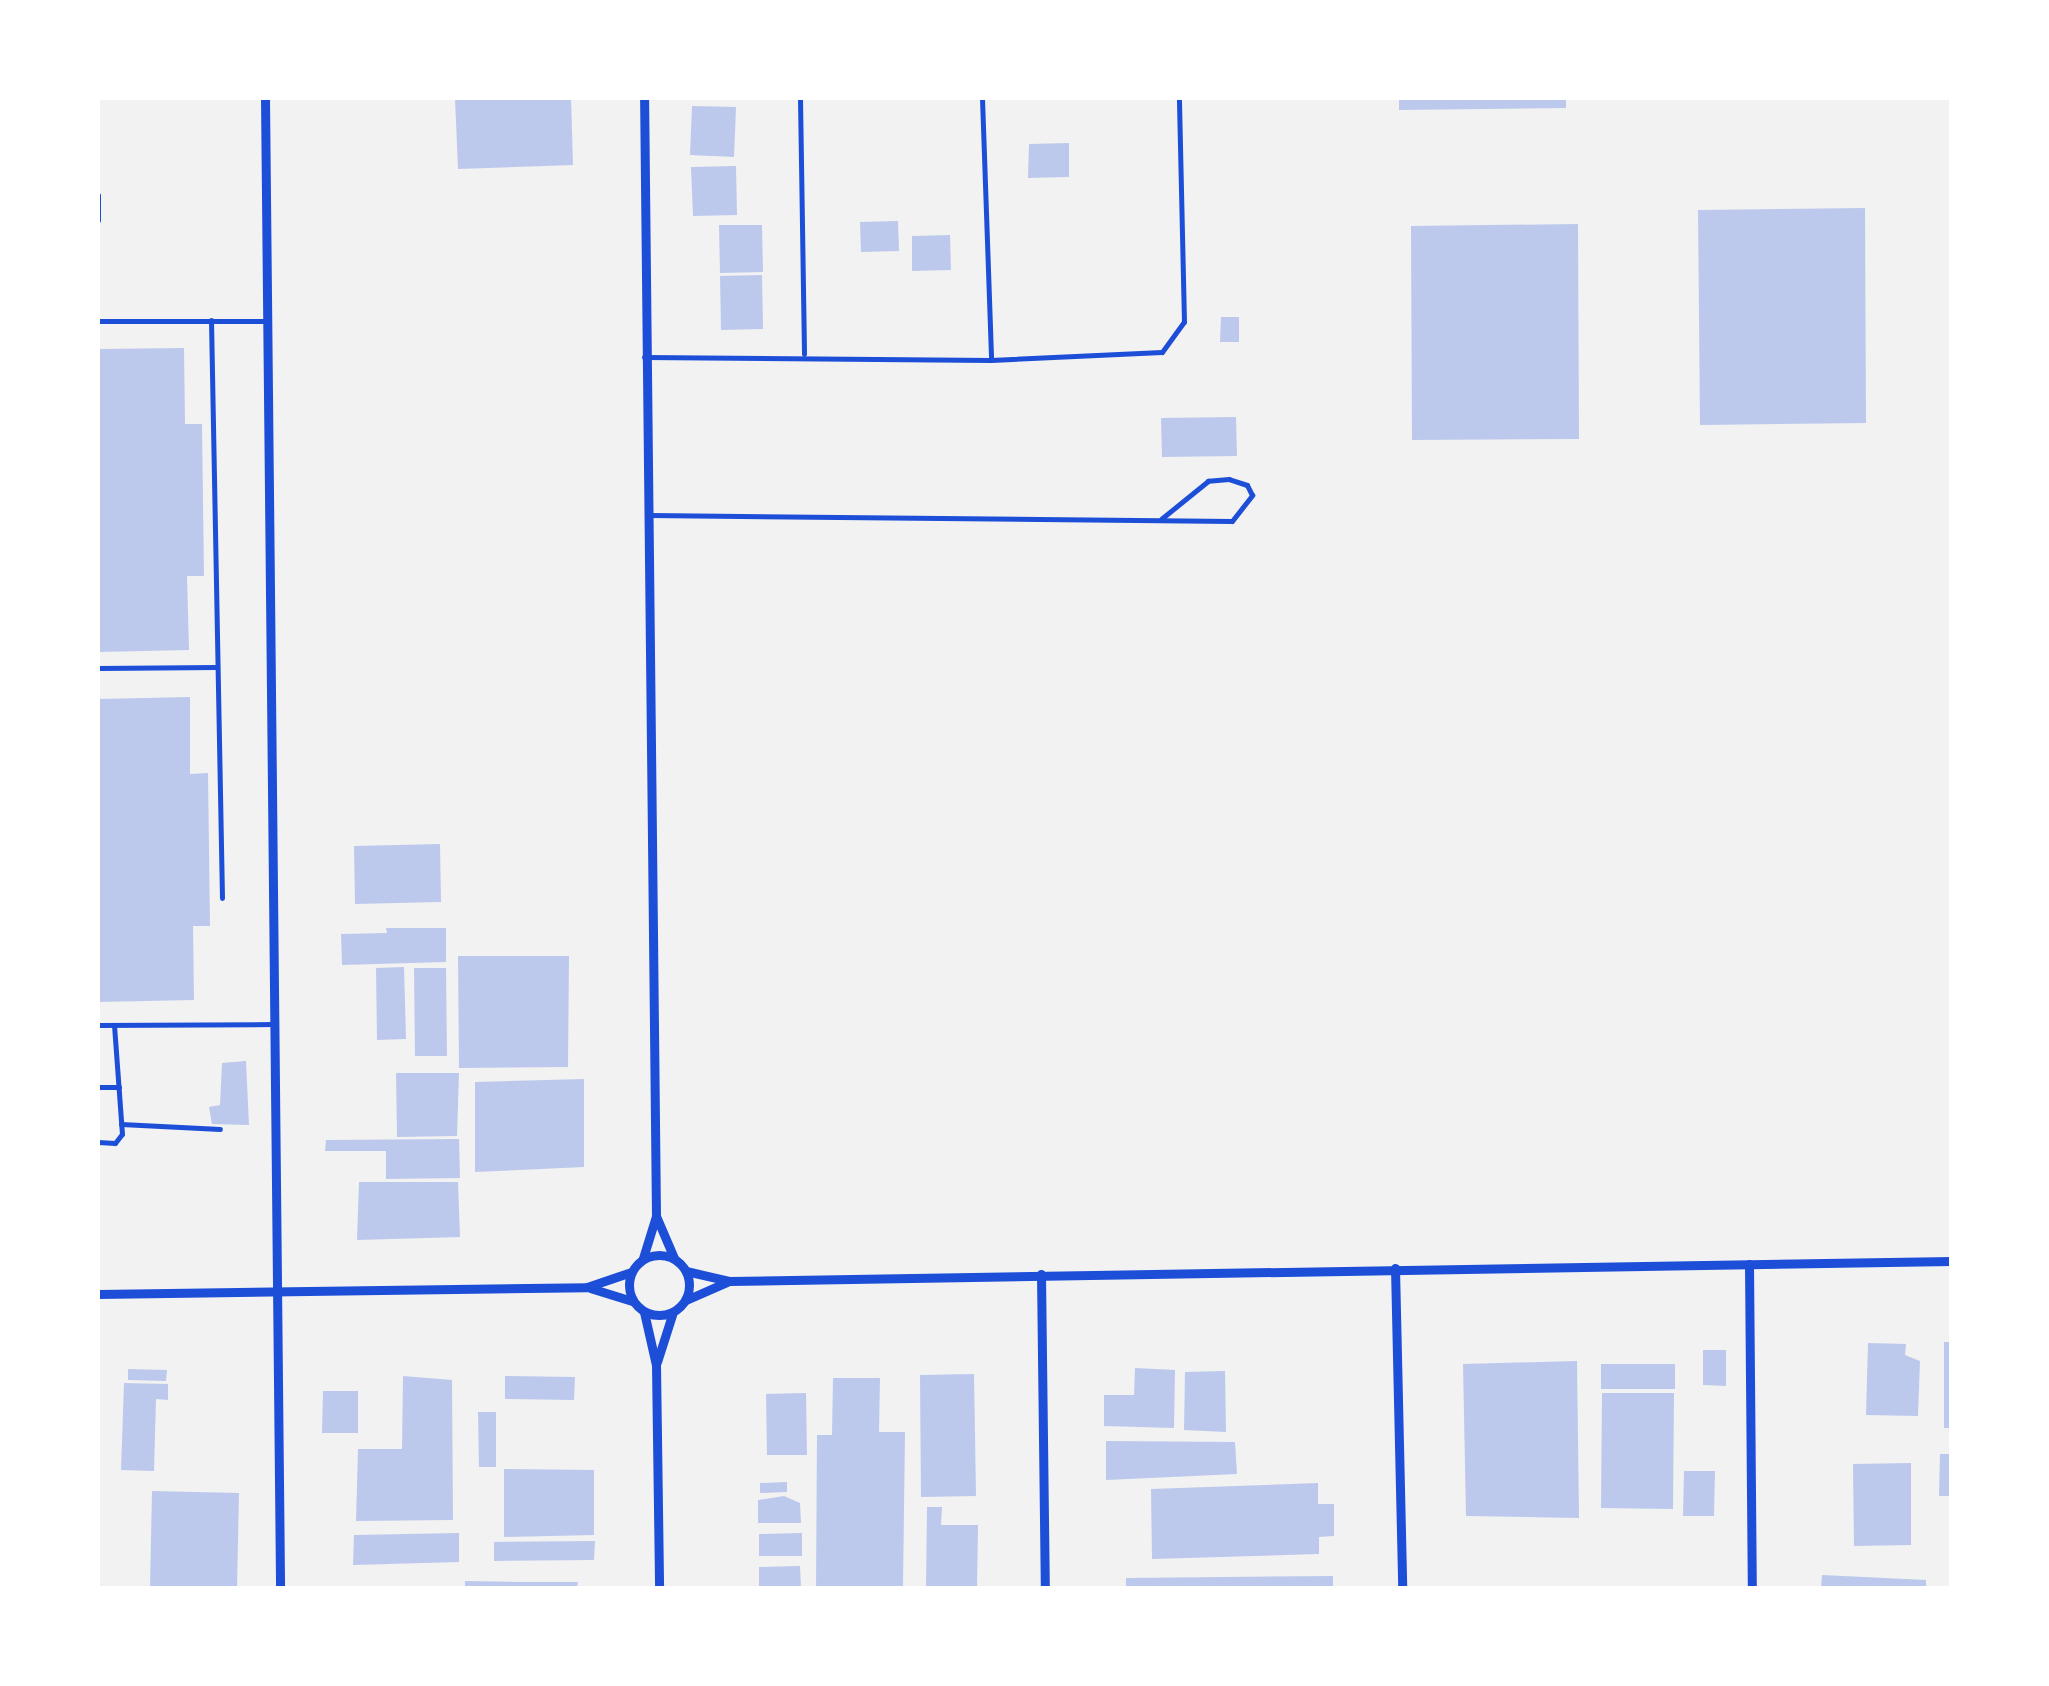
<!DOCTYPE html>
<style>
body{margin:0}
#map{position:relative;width:2049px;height:1686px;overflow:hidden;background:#f2f2f2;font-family:Figtree,sans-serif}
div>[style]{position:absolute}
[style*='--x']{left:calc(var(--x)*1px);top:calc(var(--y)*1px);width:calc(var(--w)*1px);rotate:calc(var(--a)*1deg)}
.building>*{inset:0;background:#bdc9ec}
.service>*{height:5px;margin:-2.5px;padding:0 2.5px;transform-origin:2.5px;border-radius:2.5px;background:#1d4ed8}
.minor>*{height:9px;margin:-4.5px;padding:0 4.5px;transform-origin:4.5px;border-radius:4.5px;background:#1d4ed8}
.minor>.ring{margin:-4.5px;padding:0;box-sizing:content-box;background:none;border:9px solid #1d4ed8;border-radius:50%}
span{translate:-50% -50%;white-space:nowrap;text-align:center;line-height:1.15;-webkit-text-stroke:9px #fff;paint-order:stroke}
.frame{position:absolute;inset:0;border:100px solid #fff;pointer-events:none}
</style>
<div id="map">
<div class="building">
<div style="clip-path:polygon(455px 98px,571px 98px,573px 165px,458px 169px)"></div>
<div style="clip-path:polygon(1399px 98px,1566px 98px,1566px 108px,1399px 110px)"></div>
<div style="clip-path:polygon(692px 106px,736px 107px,734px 157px,690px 155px)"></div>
<div style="clip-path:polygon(1069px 143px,1069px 177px,1028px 178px,1029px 144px)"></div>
<div style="clip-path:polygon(736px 166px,737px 215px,693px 216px,691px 167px)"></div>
<div style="clip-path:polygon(1865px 208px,1866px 423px,1700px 425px,1698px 210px)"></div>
<div style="clip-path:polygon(898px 221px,899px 251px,861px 252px,860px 222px)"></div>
<div style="clip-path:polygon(1578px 224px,1579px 439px,1412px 440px,1411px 226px)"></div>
<div style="clip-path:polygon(719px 225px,762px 225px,763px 272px,720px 273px)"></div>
<div style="clip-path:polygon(950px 235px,951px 270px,912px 271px,912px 236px)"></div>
<div style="clip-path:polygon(762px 275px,763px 329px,721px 330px,720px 276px)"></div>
<div style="clip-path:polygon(1221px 317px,1239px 317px,1239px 342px,1220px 342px)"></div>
<div style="clip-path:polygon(184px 348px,185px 424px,202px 424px,204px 576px,187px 576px,189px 650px,98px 652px,98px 349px)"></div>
<div style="clip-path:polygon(1236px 417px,1237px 456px,1162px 457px,1161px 418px)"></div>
<div style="clip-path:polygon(190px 697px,190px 774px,208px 773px,210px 926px,193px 926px,194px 1000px,98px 1002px,98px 699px)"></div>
<div style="clip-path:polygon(440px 844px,441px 902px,355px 904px,354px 846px)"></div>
<div style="clip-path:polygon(386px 928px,446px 928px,446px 962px,342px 965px,341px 934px,387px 933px)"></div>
<div style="clip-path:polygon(458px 956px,569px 956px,568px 1067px,459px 1068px)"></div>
<div style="clip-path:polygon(404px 967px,406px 1039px,377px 1040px,376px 968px)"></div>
<div style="clip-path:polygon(414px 968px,446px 968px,447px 1056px,415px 1056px)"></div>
<div style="clip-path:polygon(246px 1061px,249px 1125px,212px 1124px,209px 1107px,220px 1105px,222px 1063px)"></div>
<div style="clip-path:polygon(396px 1073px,459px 1073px,457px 1136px,397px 1137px)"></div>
<div style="clip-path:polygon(584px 1079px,584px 1167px,475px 1172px,475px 1082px)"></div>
<div style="clip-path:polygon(459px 1139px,460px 1178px,386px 1179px,386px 1151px,325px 1151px,326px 1140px)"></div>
<div style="clip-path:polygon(359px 1182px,458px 1182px,460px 1237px,357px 1240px)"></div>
<div style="clip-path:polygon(1944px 1342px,1952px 1342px,1952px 1428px,1944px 1428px)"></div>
<div style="clip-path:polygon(1868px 1343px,1906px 1344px,1905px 1355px,1920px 1361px,1918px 1416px,1866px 1415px)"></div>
<div style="clip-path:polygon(1703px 1350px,1726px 1350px,1726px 1386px,1703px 1385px)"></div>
<div style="clip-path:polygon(1577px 1361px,1579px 1518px,1466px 1516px,1463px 1364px)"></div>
<div style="clip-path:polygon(1601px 1364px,1675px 1364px,1675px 1389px,1601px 1389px)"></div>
<div style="clip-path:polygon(1135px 1368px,1175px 1370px,1174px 1428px,1104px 1426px,1104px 1395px,1134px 1395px)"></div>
<div style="clip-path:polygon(128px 1369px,167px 1370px,166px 1381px,128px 1380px)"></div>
<div style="clip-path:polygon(1225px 1371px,1226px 1432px,1184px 1430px,1185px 1372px)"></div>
<div style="clip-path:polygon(974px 1374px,976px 1496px,921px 1497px,920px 1375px)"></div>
<div style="clip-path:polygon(403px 1376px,452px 1380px,453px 1520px,356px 1521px,358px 1449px,402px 1449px)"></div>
<div style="clip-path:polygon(505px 1376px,575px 1377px,574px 1400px,505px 1399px)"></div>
<div style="clip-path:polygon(833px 1378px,880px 1378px,879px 1432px,905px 1432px,903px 1588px,816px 1588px,817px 1435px,832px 1435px)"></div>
<div style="clip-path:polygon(124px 1383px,168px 1384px,168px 1400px,156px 1399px,154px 1471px,121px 1470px)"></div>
<div style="clip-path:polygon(323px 1391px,358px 1391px,358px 1433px,322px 1433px)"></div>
<div style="clip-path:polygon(806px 1393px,807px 1455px,767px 1455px,766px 1394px)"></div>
<div style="clip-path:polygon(1602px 1393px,1674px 1393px,1673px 1509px,1601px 1508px)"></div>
<div style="clip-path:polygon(478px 1412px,496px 1412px,496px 1467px,479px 1467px)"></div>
<div style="clip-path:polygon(1106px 1441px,1235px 1442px,1237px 1474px,1106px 1480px)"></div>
<div style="clip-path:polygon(1940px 1454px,1952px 1454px,1952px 1496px,1939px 1496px)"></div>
<div style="clip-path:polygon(1911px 1463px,1911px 1545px,1854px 1546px,1853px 1464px)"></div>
<div style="clip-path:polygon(504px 1469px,594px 1470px,594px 1535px,504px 1537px)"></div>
<div style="clip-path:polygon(1684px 1471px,1715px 1471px,1714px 1516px,1683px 1516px)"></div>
<div style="clip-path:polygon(787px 1482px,787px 1492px,760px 1493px,760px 1483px)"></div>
<div style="clip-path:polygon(1318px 1483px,1318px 1504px,1334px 1504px,1334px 1536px,1319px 1537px,1319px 1554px,1152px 1559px,1151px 1489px)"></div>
<div style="clip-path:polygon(152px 1491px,239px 1493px,237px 1588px,150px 1588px)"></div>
<div style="clip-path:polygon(784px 1496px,800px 1503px,801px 1523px,758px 1523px,758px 1500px)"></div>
<div style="clip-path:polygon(927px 1507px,942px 1507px,941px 1525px,978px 1525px,977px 1588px,926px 1588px)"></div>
<div style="clip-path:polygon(459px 1533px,459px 1562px,353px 1565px,354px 1535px)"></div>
<div style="clip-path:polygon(802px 1533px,802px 1556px,759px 1556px,759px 1534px)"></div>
<div style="clip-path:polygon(595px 1541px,594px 1560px,494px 1561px,494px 1542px)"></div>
<div style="clip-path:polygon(800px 1566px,801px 1588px,759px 1588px,759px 1567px)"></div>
<div style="clip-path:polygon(1822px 1575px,1926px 1580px,1926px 1588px,1821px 1588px)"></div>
<div style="clip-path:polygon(1333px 1576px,1333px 1588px,1126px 1588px,1126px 1578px)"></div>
<div style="clip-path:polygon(465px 1581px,518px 1582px,578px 1582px,577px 1588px,465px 1588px)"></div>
</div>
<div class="service">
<div style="--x:800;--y:98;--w:256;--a:89.1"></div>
<div style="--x:982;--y:98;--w:261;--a:88"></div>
<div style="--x:98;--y:195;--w:25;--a:90"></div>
<div style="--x:211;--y:320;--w:578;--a:88.91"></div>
<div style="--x:98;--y:321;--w:168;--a:0"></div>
<div style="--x:644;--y:357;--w:347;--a:0.5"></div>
<div style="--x:991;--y:360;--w:171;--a:-2.7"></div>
<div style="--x:1162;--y:352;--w:37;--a:-54"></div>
<div style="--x:1184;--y:322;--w:224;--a:-91.3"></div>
<div style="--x:649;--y:515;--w:583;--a:0.59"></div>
<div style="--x:1232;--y:521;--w:33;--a:-52"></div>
<div style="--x:1252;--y:495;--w:11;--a:-117"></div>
<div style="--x:1247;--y:485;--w:19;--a:-162"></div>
<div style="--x:1229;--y:479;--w:21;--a:175"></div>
<div style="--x:1208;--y:481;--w:60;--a:141"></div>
<div style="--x:98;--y:668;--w:119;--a:-0.5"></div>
<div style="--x:98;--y:1025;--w:176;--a:-0.3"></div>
<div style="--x:98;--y:1087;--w:21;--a:0"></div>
<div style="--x:121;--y:1124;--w:99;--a:2.9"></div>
<div style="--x:98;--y:1142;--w:17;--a:3"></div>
<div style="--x:115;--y:1143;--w:11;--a:-52"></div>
<div style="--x:122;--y:1134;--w:109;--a:-94.2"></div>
</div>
<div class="minor">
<div style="--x:265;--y:98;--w:1490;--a:89.42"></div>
<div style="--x:656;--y:1216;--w:46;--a:66.8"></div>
<div class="ring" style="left:629px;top:1255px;width:51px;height:51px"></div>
<div style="--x:643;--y:1258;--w:44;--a:-72.8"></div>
<div style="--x:656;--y:1216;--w:1118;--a:-90.61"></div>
<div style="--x:1749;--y:1264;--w:324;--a:89.5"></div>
<div style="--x:1395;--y:1268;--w:320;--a:88.7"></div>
<div style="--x:686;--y:1271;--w:44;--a:13.1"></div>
<div style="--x:729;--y:1281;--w:1223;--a:-0.94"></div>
<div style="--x:1041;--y:1274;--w:314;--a:89.3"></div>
<div style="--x:590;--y:1288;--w:44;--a:17.2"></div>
<div style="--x:98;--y:1294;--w:489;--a:-0.8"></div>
<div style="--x:587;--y:1287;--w:46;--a:-18.8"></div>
<div style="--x:686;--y:1300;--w:45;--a:-23.7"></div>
<div style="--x:644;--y:1312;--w:54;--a:77.2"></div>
<div style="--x:656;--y:1365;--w:223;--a:89.2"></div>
<div style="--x:657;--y:1362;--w:52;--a:-72.3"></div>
</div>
<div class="frame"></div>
</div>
